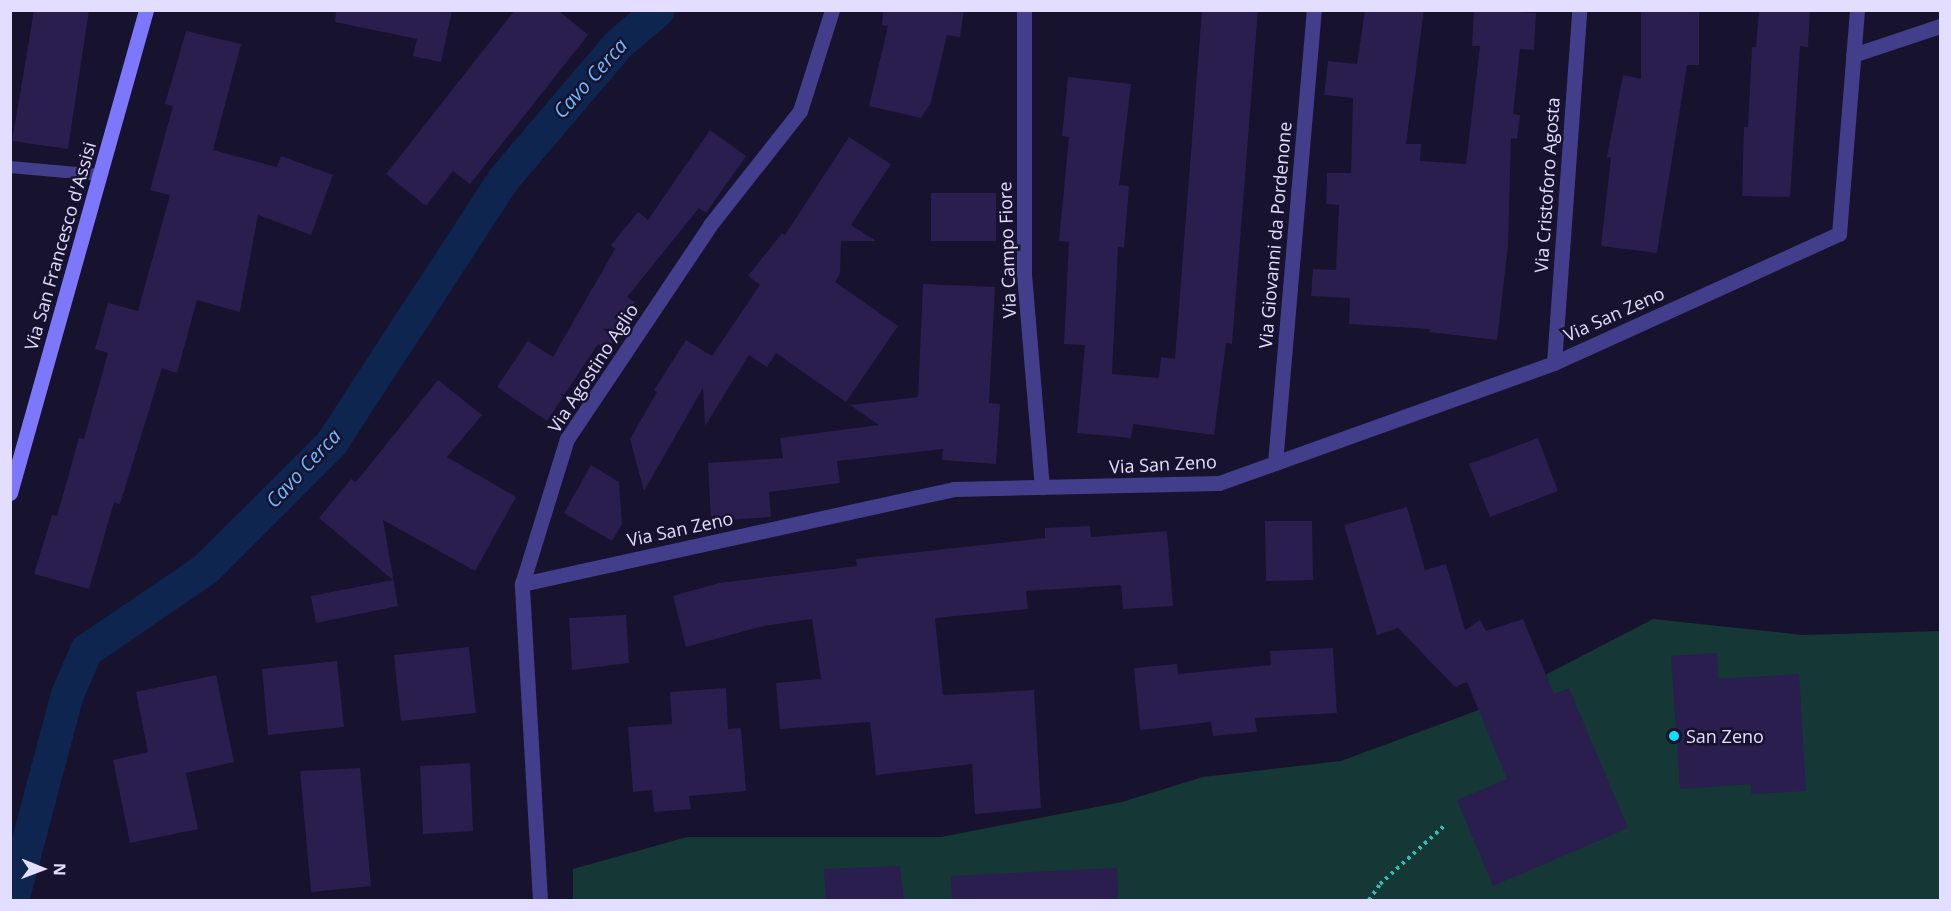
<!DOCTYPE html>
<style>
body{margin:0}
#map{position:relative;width:1951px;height:911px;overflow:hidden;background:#17122d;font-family:"Open Sans",sans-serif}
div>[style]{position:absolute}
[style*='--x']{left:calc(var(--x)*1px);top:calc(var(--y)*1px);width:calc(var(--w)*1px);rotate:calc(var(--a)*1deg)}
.green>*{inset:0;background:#153736}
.canal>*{height:33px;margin:-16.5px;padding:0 16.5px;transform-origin:16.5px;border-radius:16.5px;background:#0e2550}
.building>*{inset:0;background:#291e4e}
.path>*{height:4px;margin-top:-2px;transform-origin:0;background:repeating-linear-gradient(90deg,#33beb8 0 3px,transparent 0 7.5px)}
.lane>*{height:12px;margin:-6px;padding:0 6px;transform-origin:6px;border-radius:6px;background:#423e8b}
.street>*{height:15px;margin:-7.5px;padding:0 7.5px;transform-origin:7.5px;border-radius:7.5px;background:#423e8b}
.secondary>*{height:15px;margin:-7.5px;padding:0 7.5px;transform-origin:7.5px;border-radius:7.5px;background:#7d77fd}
.dots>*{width:16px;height:16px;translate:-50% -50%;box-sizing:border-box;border:3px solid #17122d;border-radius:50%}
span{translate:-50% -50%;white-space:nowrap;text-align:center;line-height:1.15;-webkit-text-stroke:5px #17122d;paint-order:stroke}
.street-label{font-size:18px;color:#e3deff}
.poi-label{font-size:18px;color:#e3deff}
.left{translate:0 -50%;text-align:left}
.water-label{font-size:20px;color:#6eb8fd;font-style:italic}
.frame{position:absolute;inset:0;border:12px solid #e3deff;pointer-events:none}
.north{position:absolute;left:12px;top:839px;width:60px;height:60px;-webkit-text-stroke:4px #17122d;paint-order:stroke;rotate:91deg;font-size:16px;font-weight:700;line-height:24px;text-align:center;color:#e3deff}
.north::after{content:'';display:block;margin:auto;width:21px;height:27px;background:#e3deff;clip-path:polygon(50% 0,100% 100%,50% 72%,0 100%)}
</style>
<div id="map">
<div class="green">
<div style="clip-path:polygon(1653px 619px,1803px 635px,1940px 631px,1940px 900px,573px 900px,573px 869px,687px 837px,941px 837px,1122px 802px,1203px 777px,1341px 761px,1476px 711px)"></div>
</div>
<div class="canal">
<div style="--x:12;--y:900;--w:213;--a:-75.1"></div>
<div style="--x:67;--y:694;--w:48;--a:-66.6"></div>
<div style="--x:86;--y:650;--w:145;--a:-34.3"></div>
<div style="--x:206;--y:568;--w:177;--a:-45"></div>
<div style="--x:331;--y:443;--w:315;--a:-56.9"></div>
<div style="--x:503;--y:179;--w:177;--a:-49.6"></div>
<div style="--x:618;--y:44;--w:52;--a:-40.4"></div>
</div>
<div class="building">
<div style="clip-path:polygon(34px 10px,89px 10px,68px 149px,12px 141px)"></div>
<div style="clip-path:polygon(336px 10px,452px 10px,441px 62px,413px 56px,417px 39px,335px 22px)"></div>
<div style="clip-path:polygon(515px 10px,558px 10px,588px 35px,470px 184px,453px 171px,426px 206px,386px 174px)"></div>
<div style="clip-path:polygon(883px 10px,964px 10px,960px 37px,947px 35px,931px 102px,921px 118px,869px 106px,888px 26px,882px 25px)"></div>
<div style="clip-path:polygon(1202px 10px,1258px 10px,1232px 344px,1226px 343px,1214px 435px,1133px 424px,1131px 438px,1077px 433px,1085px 345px,1064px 344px,1069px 242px,1059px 241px,1069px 137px,1062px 136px,1068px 77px,1131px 84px,1119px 185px,1129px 186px,1124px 248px,1118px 247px,1112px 374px,1159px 378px,1161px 357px,1175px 359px)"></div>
<div style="clip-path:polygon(1365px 10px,1424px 10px,1406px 144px,1421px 144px,1420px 161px,1466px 164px,1480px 46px,1472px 46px,1474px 10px,1536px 13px,1534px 50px,1520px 49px,1513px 114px,1520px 115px,1517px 139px,1511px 138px,1508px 246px,1497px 340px,1429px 332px,1430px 329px,1349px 324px,1350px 298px,1311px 296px,1313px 269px,1336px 270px,1339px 205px,1326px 204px,1327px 173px,1351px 173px,1353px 98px,1324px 95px,1328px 61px,1357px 64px)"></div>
<div style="clip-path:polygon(1641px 10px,1699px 10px,1699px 65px,1687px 65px,1657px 253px,1601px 246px,1611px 158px,1607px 157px,1623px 75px,1641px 79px)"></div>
<div style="clip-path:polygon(1759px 10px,1810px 10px,1808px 47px,1800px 46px,1790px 197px,1742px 196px,1744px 127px,1748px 127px,1752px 47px,1756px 47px)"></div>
<div style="clip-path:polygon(186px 31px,241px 44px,213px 150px,277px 167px,281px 156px,333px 175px,311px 235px,258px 215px,240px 312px,197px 300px,177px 373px,162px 368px,120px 504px,114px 502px,89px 589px,34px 574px,52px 515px,57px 516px,79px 438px,84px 439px,108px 353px,95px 349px,108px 303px,138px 311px,170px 195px,150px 190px,173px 106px,165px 104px)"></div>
<div style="clip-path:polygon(710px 130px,746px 156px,706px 213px,699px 208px,627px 297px,635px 302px,608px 350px,598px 344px,547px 421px,497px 387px,528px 341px,553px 357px,615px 249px,611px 245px,638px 212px,648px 220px)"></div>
<div style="clip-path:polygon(849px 137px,891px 164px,851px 225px,876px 241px,841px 241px,840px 274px,835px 282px,898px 326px,846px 402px,776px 353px,767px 367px,749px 355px,705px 426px,703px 388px,644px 491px,630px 439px,657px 392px,654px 390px,686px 340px,712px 356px,760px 285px,748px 276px,782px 233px,785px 235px)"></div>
<div style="clip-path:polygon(931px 193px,996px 193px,996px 241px,931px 241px)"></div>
<div style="clip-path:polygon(923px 284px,995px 287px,989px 403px,1000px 404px,996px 464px,942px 460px,943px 449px,837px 461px,840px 483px,769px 492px,771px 517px,711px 521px,708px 463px,783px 458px,780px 438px,879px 425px,850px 405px,918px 397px)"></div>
<div style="clip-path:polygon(438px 380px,482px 415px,447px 457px,516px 497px,475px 571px,383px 520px,398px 606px,316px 623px,311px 596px,393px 580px,319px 518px,351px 479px,356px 482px)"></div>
<div style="clip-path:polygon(1538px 438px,1558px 491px,1490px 517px,1469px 464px)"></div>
<div style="clip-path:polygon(591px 465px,619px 482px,622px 524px,612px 541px,564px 513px)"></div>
<div style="clip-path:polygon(1407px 507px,1425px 570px,1446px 564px,1465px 630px,1480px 620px,1486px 631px,1523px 619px,1554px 694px,1569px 688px,1628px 828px,1493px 886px,1457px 800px,1507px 779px,1467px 682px,1455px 687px,1398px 628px,1377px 635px,1344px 525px)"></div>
<div style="clip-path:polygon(1265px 521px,1312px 521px,1313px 580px,1266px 581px)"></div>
<div style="clip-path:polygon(1090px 526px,1091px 537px,1167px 531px,1173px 606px,1123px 609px,1121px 585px,1026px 591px,1028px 609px,935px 618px,943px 695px,1034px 690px,1041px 808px,975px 814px,972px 764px,876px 775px,870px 722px,780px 729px,776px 683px,821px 679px,812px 619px,763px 626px,686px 647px,673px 596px,719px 583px,857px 566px,856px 559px,1045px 538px,1045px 528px)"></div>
<div style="clip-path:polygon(626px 615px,629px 663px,572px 670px,569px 618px)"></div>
<div style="clip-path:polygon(469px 647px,476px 713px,401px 721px,394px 655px)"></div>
<div style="clip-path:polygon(1333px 648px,1337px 713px,1255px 718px,1257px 732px,1213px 736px,1211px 722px,1140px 730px,1134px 668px,1177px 664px,1178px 674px,1271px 665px,1270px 651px)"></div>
<div style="clip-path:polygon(1717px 653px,1718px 679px,1799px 674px,1806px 791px,1751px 794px,1751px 784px,1680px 789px,1671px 656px)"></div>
<div style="clip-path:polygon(337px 661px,344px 727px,268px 735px,262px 669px)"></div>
<div style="clip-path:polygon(216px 675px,234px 762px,186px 773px,198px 829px,130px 843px,113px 760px,148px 752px,136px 692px)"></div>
<div style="clip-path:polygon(726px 688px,728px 729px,741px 728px,746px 791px,689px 796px,691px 809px,654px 812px,652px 790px,633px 792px,628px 727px,672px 724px,670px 692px)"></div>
<div style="clip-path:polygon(470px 763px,473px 831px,423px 834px,420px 766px)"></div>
<div style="clip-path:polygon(360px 768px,371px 886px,311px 892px,300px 771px)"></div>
<div style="clip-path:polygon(900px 866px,904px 900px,826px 900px,824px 869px)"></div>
<div style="clip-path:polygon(1117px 868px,1118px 900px,952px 900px,951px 876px)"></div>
</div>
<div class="path">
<div style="--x:1369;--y:900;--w:19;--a:-55"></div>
<div style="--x:1380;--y:884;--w:86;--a:-42.2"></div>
</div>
<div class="lane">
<div style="--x:10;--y:167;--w:90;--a:5.1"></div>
</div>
<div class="street">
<div style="--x:1024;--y:10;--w:264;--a:90"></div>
<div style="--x:1024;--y:274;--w:214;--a:85.2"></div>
<div style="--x:1853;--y:55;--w:92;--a:-18.4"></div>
<div style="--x:1554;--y:363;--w:354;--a:-85.9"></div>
<div style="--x:1275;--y:463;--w:455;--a:-85.1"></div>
<div style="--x:522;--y:584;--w:442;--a:-12.4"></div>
<div style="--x:954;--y:489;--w:265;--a:-1.3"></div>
<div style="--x:1219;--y:483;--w:356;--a:-19.7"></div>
<div style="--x:1554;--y:363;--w:313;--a:-24.4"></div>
<div style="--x:1839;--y:234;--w:225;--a:-85.4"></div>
<div style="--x:540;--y:900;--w:317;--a:-93.3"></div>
<div style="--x:522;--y:584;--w:152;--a:-72.8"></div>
<div style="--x:567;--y:439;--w:257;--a:-56.2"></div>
<div style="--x:710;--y:225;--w:145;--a:-51.7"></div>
<div style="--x:800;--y:111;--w:106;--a:-72.4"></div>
</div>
<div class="secondary">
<div style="--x:10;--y:493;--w:502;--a:-74.27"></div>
</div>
<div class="dots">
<div style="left:1674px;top:736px;background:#0de0fc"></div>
</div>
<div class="street-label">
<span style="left:1547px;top:185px;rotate:-86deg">Via Cristoforo Agosta</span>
<span style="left:1275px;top:235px;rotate:-85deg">Via Giovanni da Pordenone</span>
<span style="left:60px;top:246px;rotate:-74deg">Via San Francesco d'Assisi</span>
<span style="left:1007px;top:250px;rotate:-92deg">Via Campo Fiore</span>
<span style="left:1614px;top:314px;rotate:-24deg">Via San Zeno</span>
<span style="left:593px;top:368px;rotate:-57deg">Via Agostino Aglio</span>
<span style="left:1163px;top:464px;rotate:-3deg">Via San Zeno</span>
<span style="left:680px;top:529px;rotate:-12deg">Via San Zeno</span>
</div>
<div class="poi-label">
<span class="left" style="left:1686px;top:736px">San Zeno</span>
</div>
<div class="water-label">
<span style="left:590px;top:78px;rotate:-48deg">Cavo Cerca</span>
<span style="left:303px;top:468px;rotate:-47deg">Cavo Cerca</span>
</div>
<div class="frame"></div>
<div class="north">N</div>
</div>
